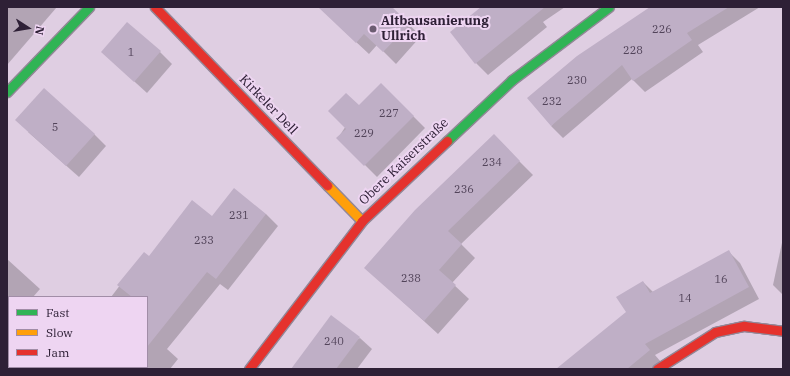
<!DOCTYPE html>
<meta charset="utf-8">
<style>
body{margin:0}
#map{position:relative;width:790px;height:376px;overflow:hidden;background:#dfcee2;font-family:"IBM Plex Serif",serif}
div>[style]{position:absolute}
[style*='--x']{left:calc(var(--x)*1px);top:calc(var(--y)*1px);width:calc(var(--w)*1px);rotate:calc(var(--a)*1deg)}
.shadow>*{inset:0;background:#0003}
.building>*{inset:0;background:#bfafc6}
.roads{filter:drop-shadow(1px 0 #938797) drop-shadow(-1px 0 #938797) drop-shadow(0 1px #938797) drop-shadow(0 -1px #938797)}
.fast>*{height:9px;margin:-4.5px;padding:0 4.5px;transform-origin:4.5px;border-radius:4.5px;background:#30b455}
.slow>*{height:9px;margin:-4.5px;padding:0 4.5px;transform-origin:4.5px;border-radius:4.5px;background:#ff9f0a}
.jam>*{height:9px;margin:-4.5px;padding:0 4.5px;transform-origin:4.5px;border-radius:4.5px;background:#e5322d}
.dots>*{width:11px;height:11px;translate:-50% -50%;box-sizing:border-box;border:2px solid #eed5f2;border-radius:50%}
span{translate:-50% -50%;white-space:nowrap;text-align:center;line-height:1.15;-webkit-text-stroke:4px #eed5f2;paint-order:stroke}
.number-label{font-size:11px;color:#52445a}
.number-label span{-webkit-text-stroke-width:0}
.poi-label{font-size:13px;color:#2e2036;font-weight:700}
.left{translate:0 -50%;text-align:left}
.street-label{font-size:13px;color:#2e2036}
.frame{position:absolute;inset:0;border:8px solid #2e2036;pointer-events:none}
.legend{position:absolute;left:8px;top:296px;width:140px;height:72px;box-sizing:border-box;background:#eed5f2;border:1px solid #a18da7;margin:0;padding:5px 7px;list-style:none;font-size:12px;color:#2e2036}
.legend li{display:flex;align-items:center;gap:8px;height:20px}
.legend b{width:20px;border:1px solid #a18da7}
.north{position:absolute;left:8px;top:8px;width:40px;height:40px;-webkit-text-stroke:3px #eed5f2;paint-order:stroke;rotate:102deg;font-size:11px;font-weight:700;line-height:16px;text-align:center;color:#2e2036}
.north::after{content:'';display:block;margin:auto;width:14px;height:18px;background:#2e2036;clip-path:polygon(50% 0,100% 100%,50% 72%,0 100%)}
</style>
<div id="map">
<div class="shadow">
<div style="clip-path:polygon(7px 7px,57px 7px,7px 65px)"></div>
<div style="clip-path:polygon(336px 7px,390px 7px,421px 36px,396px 64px,377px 45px,369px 54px,340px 27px)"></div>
<div style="clip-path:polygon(482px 7px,565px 7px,543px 22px,547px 27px,488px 75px,476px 63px)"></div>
<div style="clip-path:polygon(651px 7px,760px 7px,698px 45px,703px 52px,645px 92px,632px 79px,563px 138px,551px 126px)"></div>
<div style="clip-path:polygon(102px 52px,160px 52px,172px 64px,147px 93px)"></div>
<div style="clip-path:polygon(381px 84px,425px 128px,377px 177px,338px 138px,359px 106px)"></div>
<div style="clip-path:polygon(28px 132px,94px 134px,106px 146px,79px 177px)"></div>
<div style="clip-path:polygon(507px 149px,533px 175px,461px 244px,475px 258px,452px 283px,469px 299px,438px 334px,366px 268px)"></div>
<div style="clip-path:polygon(266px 214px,278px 226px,228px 290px,220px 284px,167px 349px,178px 359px,170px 369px,121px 367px,147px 367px,147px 297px,111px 297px,144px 254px,149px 257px,212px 217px)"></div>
<div style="clip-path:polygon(783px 238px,783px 295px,773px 285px)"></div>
<div style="clip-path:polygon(729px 252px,740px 263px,759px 299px,655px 355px,661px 362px,653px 369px,561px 369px,627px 312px,643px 282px,653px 292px)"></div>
<div style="clip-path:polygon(7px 259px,40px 289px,33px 297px,9px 297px,7px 327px)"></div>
<div style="clip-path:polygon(360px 338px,372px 349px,357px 369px,292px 369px)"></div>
</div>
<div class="building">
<div style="clip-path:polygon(318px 7px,392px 7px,410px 24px,383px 52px,364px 34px,356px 43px)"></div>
<div style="clip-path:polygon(481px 7px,545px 7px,475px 64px,450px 32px)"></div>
<div style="clip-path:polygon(650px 7px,729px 7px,687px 33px,692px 40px,633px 81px,622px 65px,551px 126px,527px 98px,577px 56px)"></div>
<div style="clip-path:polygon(127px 22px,161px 51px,134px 82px,101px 52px)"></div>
<div style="clip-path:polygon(381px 83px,414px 116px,364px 166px,336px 138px,346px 129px,328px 111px,346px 93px,359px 105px)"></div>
<div style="clip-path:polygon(44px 88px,95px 134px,66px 166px,15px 120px)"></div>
<div style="clip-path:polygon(494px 134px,520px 161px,448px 231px,462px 244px,439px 270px,456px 285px,424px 321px,364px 268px,415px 210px)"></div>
<div style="clip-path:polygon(234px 188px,266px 214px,216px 279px,207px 272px,147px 347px,147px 297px,132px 297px,117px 285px,144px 252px,149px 256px,192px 200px,212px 216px)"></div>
<div style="clip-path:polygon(729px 250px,749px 287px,645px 344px,650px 350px,627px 369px,556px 369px,626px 312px,616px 297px,643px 281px,650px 293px)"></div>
<div style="clip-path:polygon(331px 315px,360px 337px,336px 369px,291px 369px)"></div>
</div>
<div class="roads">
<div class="fast">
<div style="--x:7;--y:92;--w:118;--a:-46"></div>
<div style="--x:447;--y:141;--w:89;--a:-43.2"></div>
<div style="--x:512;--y:80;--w:121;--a:-37"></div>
</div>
<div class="slow">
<div style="--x:327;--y:185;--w:50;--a:45.8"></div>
</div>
<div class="jam">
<div style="--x:155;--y:7;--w:248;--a:46"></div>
<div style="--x:249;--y:369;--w:186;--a:-52.6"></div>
<div style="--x:362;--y:221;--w:117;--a:-43.3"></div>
<div style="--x:657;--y:369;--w:69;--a:-32.5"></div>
<div style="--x:715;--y:332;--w:30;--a:-12"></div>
<div style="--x:744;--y:326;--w:39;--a:7"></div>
</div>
</div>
<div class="dots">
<div style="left:373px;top:29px;background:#6c5d72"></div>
</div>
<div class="number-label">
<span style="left:662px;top:29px">226</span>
<span style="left:633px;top:50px">228</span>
<span style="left:131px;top:52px">1</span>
<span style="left:577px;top:80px">230</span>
<span style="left:552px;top:101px">232</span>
<span style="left:389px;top:113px">227</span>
<span style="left:55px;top:127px">5</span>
<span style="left:364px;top:133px">229</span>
<span style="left:492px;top:162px">234</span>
<span style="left:464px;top:189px">236</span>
<span style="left:239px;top:215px">231</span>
<span style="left:204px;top:240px">233</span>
<span style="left:411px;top:278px">238</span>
<span style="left:721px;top:279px">16</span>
<span style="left:685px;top:298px">14</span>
<span style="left:334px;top:341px">240</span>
</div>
<div class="poi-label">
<span class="left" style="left:381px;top:29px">Altbausanierung<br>Ullrich</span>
</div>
<div class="street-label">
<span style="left:268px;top:105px;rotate:46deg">Kirkeler Dell</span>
<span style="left:404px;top:162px;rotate:-44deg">Obere Kaiserstraße</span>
</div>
<div class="frame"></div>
<ul class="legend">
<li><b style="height:5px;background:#30b455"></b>Fast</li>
<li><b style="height:5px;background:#ff9f0a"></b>Slow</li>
<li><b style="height:5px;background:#e5322d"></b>Jam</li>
</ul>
<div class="north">N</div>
</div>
